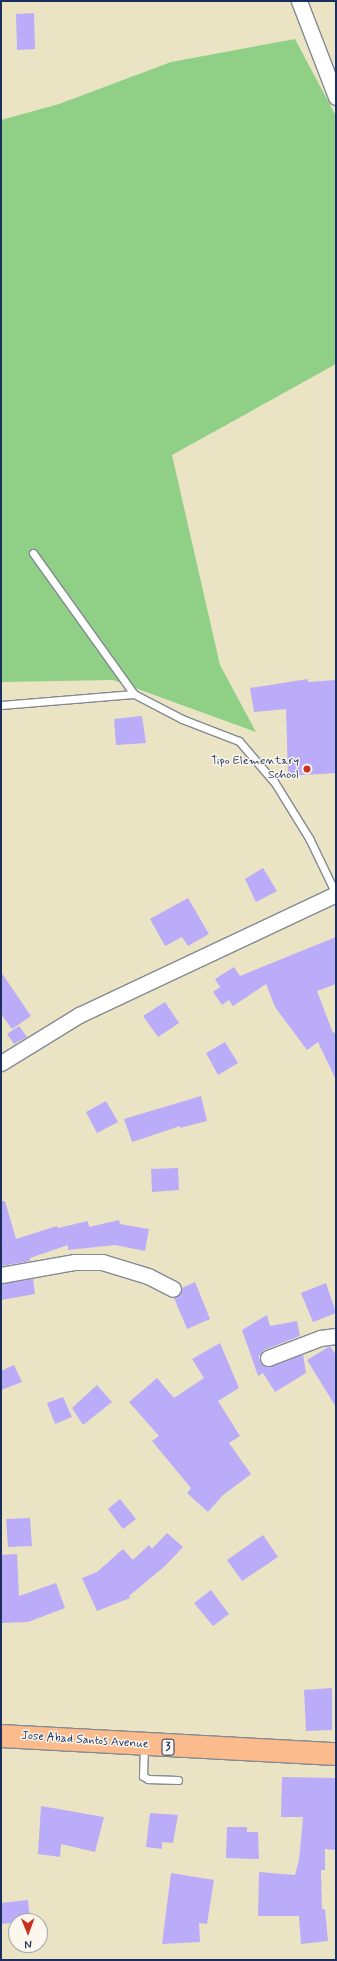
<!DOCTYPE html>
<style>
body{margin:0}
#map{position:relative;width:337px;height:1961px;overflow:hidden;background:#eae4c5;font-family:Mynerve,sans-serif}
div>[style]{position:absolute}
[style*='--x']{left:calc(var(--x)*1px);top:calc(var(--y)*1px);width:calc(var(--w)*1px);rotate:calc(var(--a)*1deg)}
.green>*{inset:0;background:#90d086}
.building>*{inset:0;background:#baacf8}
.roads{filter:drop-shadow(1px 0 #828a92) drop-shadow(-1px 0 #828a92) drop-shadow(0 1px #828a92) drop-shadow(0 -1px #828a92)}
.service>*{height:7px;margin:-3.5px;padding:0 3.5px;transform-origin:3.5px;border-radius:3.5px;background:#fff}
.minor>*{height:15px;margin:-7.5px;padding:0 7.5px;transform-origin:7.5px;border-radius:7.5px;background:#fff}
.trunk>*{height:22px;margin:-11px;padding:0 11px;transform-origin:11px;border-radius:11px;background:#fbbb8d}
.dots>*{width:11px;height:11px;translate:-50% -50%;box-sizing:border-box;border:2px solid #fbf7ec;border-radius:50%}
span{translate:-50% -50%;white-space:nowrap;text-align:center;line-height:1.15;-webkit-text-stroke:3px #fbf7ec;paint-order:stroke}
.shield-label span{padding:1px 3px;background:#fbf7ec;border:1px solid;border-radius:3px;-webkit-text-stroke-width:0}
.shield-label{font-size:11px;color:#1b2f5e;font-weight:700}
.poi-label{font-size:12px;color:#1b2f5e}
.right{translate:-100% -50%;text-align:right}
.street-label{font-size:12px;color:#1b2f5e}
.frame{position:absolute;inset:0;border:2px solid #1b2f5e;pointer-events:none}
.north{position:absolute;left:8px;top:1913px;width:40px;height:40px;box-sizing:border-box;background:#fbf7ec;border:1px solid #a1a7b3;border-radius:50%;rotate:179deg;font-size:11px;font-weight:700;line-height:16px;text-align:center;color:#1b2f5e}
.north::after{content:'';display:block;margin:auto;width:14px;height:18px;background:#c8321e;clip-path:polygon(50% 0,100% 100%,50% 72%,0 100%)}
</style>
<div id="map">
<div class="green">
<div style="clip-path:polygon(295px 39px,336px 116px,336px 364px,172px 455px,220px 665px,256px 732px,113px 680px,1px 682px,1px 120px,59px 104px,171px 62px)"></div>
</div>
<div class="building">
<div style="clip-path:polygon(34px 13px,35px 49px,17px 50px,16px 14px)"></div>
<div style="clip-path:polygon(308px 679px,308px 682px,336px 680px,336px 773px,288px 776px,286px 709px,254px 712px,250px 688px)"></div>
<div style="clip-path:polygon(142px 716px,146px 743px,116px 745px,114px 719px)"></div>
<div style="clip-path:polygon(263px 868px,277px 891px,256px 902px,245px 879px)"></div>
<div style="clip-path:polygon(188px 898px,209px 934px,188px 946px,182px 937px,165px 946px,150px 919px)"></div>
<div style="clip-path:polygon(336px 937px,336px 984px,317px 991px,333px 1033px,336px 1032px,336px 1080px,318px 1042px,307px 1050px,275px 1007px,266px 984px,233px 1006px,229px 1000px,222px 1005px,213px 992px,220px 987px,215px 979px,234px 967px,240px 976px)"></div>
<div style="clip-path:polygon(1px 972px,31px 1016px,12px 1029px,1px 1014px)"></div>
<div style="clip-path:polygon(165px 1002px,179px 1023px,158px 1037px,143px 1016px)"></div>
<div style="clip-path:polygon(19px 1026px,27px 1037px,14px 1044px,7px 1034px)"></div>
<div style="clip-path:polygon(225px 1042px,238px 1063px,218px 1075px,206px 1053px)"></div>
<div style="clip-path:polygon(201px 1096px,207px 1121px,180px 1128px,180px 1126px,132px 1142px,124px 1119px)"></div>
<div style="clip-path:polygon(106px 1101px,118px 1122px,97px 1133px,86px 1112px)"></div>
<div style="clip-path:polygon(178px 1168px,179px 1190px,152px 1192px,151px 1169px)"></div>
<div style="clip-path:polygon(1px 1201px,5px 1201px,16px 1239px,57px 1226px,58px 1228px,88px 1221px,89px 1227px,119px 1220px,120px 1224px,149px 1229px,145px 1251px,115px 1245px,68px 1250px,68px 1245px,30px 1258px,30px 1261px,1px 1266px)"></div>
<div style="clip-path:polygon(33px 1279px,35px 1294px,1px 1300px,1px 1284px)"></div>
<div style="clip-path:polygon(195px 1282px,210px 1319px,187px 1329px,174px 1298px,181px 1293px,182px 1288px)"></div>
<div style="clip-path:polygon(326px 1283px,336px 1313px,313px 1322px,301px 1293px)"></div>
<div style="clip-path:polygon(267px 1315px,270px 1326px,297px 1321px,300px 1336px,264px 1350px,259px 1356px,260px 1362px,266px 1367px,271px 1366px,303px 1354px,306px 1373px,275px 1392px,263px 1373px,258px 1376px,242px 1330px)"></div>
<div style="clip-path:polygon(220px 1343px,239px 1388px,218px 1401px,240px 1436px,229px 1443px,251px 1474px,223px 1495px,208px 1512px,187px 1493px,191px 1488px,152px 1441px,159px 1436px,129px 1402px,157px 1378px,174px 1398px,204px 1378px,192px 1359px)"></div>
<div style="clip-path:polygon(330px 1346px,336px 1355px,336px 1407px,307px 1360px)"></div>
<div style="clip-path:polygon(14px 1365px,22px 1382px,1px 1390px,1px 1371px)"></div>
<div style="clip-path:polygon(97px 1385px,112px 1402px,83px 1425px,72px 1408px)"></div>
<div style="clip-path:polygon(63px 1397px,72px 1417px,55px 1424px,47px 1403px)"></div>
<div style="clip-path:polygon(120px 1499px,136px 1519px,123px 1529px,108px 1509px)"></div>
<div style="clip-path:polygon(30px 1518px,32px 1546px,8px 1547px,6px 1519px)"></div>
<div style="clip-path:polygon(167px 1533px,183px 1547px,165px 1566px,129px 1596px,130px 1598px,97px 1611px,82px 1578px,97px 1572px,123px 1549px,133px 1560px,149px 1545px,152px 1549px)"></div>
<div style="clip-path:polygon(263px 1535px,278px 1557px,242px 1581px,227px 1560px)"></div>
<div style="clip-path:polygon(17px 1554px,19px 1596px,56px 1583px,65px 1608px,28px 1622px,1px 1623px,1px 1555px)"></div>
<div style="clip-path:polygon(211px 1590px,229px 1614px,213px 1626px,194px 1603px)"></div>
<div style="clip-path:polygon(332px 1688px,332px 1730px,306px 1731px,304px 1690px)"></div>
<div style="clip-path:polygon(282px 1777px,336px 1778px,336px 1850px,325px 1849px,325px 1870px,321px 1870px,322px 1909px,325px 1909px,328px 1941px,301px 1944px,299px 1916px,258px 1916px,259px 1872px,295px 1875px,299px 1860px,303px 1817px,281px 1817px)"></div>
<div style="clip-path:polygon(41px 1806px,104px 1817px,95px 1852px,61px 1844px,60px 1857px,38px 1854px)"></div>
<div style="clip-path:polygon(150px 1813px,178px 1815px,173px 1843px,162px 1842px,162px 1849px,146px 1847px)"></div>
<div style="clip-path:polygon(227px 1827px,247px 1827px,247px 1832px,258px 1832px,259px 1859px,226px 1858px)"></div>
<div style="clip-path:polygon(171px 1873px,214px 1880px,207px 1924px,199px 1923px,200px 1942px,162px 1944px)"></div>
<div style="clip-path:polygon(28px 1900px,30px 1921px,1px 1924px,1px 1903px)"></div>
</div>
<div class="roads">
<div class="service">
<div style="--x:33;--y:553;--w:173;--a:54.4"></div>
<div style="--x:134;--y:694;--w:54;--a:27.5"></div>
<div style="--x:182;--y:719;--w:61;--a:21.1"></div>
<div style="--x:239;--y:741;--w:55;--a:49.4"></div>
<div style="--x:275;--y:783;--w:65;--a:58.3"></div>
<div style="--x:309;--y:838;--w:62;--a:64.3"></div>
<div style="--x:1;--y:705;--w:133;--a:-4.7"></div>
<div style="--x:144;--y:1747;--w:29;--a:92"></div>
<div style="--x:143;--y:1776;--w:6;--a:31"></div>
<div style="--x:148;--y:1779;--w:30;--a:2"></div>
</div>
<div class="minor">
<div style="--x:299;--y:1;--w:103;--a:68.9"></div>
<div style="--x:1;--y:1063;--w:92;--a:-31.6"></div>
<div style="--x:79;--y:1015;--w:284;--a:-25.2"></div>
<div style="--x:1;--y:1275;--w:75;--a:-10"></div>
<div style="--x:75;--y:1262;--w:27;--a:0"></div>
<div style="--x:102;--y:1262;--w:48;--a:16.9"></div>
<div style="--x:148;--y:1276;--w:28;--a:27"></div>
<div style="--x:268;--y:1358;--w:56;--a:-21"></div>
<div style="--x:320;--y:1338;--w:16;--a:-7"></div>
</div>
<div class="trunk">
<div style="--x:1;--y:1736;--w:335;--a:3.1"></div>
</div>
</div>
<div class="dots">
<div style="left:307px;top:769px;background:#c8321e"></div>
</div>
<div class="shield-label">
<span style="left:168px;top:1747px">3</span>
</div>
<div class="poi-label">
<span class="right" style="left:299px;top:769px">Tipo Elementary<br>School</span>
</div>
<div class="street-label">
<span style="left:85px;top:1741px;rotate:4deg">Jose Abad Santos Avenue</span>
</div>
<div class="frame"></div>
<div class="north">N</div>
</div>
